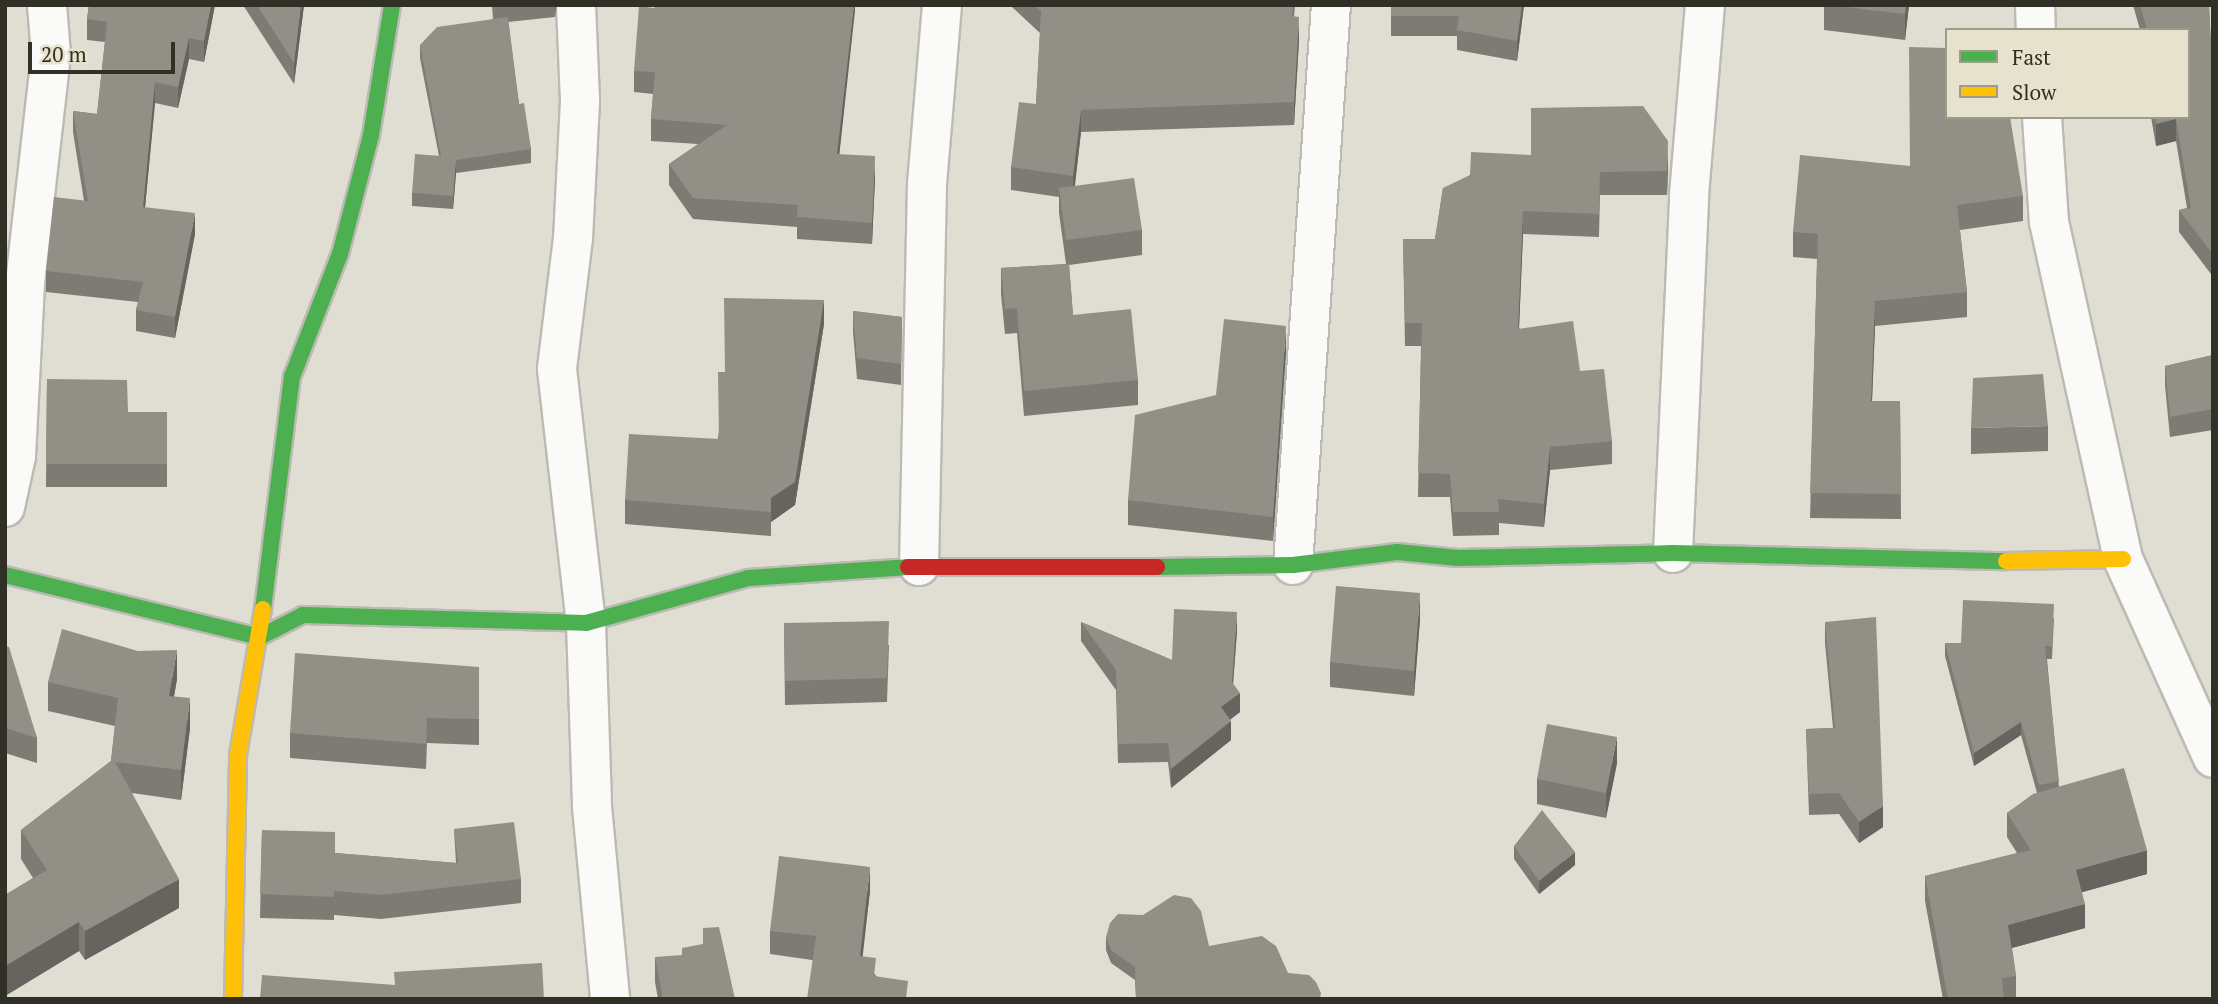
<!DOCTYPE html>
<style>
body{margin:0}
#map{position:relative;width:2218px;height:1004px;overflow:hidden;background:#e0ded3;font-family:"PT Serif",serif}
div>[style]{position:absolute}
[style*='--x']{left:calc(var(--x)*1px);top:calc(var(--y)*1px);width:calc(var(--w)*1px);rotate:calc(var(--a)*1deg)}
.roads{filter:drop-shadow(2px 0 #bcbab2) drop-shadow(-2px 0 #bcbab2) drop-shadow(0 2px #bcbab2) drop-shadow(0 -2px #bcbab2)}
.street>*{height:38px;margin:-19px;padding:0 19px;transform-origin:19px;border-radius:19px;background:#fafaf8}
.fast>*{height:16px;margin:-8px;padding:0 8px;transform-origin:8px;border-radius:8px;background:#4caf50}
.slow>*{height:16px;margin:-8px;padding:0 8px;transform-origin:8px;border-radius:8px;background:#ffc107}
.jam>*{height:16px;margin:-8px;padding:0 8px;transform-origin:8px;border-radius:8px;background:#c62828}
.wall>*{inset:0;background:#7e7b74}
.shaded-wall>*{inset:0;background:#66645e}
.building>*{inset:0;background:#928f87}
span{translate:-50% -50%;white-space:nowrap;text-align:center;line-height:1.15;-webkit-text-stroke:7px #e6e2cd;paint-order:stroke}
.frame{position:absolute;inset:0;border:7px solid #313027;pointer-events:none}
.legend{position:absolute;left:1945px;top:28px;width:245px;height:91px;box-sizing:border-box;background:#e6e2cd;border:2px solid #9e9b8b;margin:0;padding:9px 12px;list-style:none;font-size:21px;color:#313027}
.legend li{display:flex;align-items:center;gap:14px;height:35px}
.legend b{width:35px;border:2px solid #9e9b8b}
.scale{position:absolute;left:28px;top:42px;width:147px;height:32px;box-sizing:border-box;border:4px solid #313027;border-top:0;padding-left:9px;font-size:21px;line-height:24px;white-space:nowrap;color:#313027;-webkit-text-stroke:5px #e6e2cd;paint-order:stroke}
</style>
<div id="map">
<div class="roads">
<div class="street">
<div style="--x:576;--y:5;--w:96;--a:87.6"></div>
<div style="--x:580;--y:101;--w:137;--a:92.9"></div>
<div style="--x:573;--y:238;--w:132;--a:97"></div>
<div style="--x:557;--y:369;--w:256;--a:83.5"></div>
<div style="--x:586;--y:623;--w:184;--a:88.1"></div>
<div style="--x:592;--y:807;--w:193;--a:84.6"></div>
<div style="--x:2035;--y:5;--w:25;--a:88"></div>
<div style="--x:2042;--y:117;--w:105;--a:86.2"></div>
<div style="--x:2049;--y:222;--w:345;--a:77.6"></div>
<div style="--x:2123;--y:559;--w:218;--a:65.7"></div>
<div style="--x:5;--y:507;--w:52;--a:-77.8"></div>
<div style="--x:16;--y:456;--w:173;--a:-87"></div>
<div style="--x:25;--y:283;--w:230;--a:-83.5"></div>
<div style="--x:51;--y:54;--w:49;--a:-94.7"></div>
<div style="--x:1673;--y:553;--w:358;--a:-87.4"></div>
<div style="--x:1689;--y:195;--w:191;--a:-85.2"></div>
<div style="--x:1293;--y:565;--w:561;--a:-86.12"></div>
<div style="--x:919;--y:566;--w:382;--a:-88.8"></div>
<div style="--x:927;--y:184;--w:180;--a:-85.2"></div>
</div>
<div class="fast">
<div style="--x:1157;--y:567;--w:136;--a:-0.8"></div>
<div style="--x:1293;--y:565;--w:105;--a:-7.1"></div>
<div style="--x:1397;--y:552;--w:61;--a:5.6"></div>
<div style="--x:1458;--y:558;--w:215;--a:-1.3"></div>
<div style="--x:1673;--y:553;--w:333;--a:1.4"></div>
<div style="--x:5;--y:575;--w:262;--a:13.7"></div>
<div style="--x:260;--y:637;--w:48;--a:-27.1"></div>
<div style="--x:303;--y:615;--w:283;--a:1.6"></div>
<div style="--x:586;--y:623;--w:168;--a:-15.5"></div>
<div style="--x:748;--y:578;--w:160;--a:-3.9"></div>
<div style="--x:263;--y:609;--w:234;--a:-82.9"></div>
<div style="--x:292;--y:377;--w:132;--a:-68.7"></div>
<div style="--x:340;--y:254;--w:123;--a:-75.4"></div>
<div style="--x:371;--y:135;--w:132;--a:-80.8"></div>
</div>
<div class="slow">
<div style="--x:2006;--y:561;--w:117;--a:-1"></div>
<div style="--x:233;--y:999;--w:244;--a:-88.8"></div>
<div style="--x:238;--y:755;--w:148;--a:-80.3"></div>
</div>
<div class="jam">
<div style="--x:908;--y:567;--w:249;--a:0"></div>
</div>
</div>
<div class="wall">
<div style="clip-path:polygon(89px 5px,215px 5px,204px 62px,189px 59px,178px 108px,155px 103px,145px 208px,195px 234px,175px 338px,136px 331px,136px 310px,138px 302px,46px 292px,46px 271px,84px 201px,73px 132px,73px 111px,97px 114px,105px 42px,87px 40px,87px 19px)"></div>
<div style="clip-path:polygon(243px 5px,304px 5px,294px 84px)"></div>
<div style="clip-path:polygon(492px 5px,557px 5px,555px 17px,508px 22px,519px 104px,531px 149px,531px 163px,456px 173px,453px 209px,412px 206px,412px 193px,439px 156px,420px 58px,420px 45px,493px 19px)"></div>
<div style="clip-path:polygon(855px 5px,839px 154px,875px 178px,872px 244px,797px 239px,797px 227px,693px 219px,669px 185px,669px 164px,698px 144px,651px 141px,651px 119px,653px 94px,634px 92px,634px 71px,654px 8px)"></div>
<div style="clip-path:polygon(1012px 5px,1295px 5px,1294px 17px,1299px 40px,1294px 125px,1081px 132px,1075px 186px,1142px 230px,1142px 255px,1069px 265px,1073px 315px,1138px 380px,1138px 405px,1024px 416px,1017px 333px,1005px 334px,1001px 294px,1001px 268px,1066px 264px,1059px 213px,1059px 197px,1011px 190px,1011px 167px,1036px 104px,1040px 33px,1012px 7px)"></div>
<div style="clip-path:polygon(1391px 5px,1524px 5px,1517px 61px,1457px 50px,1457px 36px,1391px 36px)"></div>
<div style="clip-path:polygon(1824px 5px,1909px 5px,1905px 40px,1824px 30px)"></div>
<div style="clip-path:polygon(2133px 5px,2209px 5px,2212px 75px,2211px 274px,2179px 232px,2179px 210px,2187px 208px,2176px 141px,2156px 146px,2151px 117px,2188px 117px,2188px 30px,2140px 30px)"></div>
<div style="clip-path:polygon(1947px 117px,2023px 196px,2023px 221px,1960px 230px,1967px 292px,1967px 317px,1875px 326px,1872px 401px,1900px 401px,1901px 519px,1810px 518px,1817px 259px,1793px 257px,1793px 232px,1910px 166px)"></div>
<div style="clip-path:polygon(1668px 164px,1667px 195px,1600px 195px,1599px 237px,1523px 234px,1519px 328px,1580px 371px,1612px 441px,1612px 464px,1550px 470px,1544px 527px,1499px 523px,1499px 535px,1453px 536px,1450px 497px,1418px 497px,1421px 346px,1405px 346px,1403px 239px,1435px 239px,1443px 188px)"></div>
<div style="clip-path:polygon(853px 311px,902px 317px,901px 385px,857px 379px,853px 332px)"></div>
<div style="clip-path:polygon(824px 324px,795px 505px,771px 522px,771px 536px,625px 524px,625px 500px,718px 439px,725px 372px)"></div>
<div style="clip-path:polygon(1286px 351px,1273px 541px,1128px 525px,1128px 500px,1216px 395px)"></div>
<div style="clip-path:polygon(2213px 355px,2213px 430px,2170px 437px,2165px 386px,2165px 366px)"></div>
<div style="clip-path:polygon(47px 379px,128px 412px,167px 412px,167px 487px,46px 487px)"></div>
<div style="clip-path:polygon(2048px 426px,2048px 451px,1971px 454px,1971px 428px)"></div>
<div style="clip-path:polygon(2054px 618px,2052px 659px,2047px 659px,2059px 787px,2147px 874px,2082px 892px,2085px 928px,2012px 948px,2016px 976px,2016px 999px,1943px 999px,1925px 901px,1925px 876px,2017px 853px,2007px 837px,2007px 813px,2037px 793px,2021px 735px,1974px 766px,1945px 656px,1945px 643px,1961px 643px)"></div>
<div style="clip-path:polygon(1420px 619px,1414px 696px,1330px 687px,1330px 662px)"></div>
<div style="clip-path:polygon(1081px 622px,1172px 660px,1237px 631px,1233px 683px,1240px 712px,1230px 720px,1231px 740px,1171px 788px,1168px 762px,1118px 763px,1116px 690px,1081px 641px)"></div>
<div style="clip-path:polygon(1825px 622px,1883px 827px,1859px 843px,1839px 814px,1809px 815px,1806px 729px,1833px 728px,1825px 643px)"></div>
<div style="clip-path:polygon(784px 623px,889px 645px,887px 702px,785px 705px)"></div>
<div style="clip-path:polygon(5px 646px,37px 738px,37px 763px,5px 753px)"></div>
<div style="clip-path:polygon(479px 667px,479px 745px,427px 743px,426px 769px,290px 758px,290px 733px)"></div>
<div style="clip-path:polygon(177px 679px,174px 696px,190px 728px,181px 800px,132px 793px,179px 908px,85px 960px,79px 951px,5px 996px,5px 895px,33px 878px,21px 859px,21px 830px,111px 761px,115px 726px,48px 711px,48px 682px)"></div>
<div style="clip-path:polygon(1617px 763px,1606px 818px,1537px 804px,1537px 779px)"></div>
<div style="clip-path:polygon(454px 829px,521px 879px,521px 903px,381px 919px,334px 915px,334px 920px,260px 918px,262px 830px,335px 853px,456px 863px)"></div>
<div style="clip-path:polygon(1514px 846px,1575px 865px,1539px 894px,1514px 859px)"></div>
<div style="clip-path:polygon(870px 891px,862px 956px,876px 976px,908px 999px,812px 960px,770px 954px,770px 931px)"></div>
<div style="clip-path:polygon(1106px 937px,1209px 946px,1288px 973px,1321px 999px,1136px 999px,1135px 980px,1111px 963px,1106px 950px)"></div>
<div style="clip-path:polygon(655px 957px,735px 999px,658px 999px,655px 982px)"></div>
</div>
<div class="shaded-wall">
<div style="clip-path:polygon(211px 5px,215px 5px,204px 62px,204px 41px)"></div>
<div style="clip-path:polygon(301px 5px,304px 5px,294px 84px,294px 63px)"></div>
<div style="clip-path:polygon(854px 5px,855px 5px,855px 11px,837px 176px,837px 154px)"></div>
<div style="clip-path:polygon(1522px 5px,1524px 5px,1517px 61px,1517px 41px)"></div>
<div style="clip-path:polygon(1906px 5px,1909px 5px,1905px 40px,1905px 14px)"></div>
<div style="clip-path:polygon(1299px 17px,1299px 40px,1294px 125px,1294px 102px)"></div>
<div style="clip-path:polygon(189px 38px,189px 59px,178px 108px,178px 87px)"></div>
<div style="clip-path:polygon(155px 82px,155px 103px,143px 228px,143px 207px)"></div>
<div style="clip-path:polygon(1081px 110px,1081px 132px,1073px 199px,1073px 176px)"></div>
<div style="clip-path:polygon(2176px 119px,2176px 141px,2156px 146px,2156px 124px)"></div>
<div style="clip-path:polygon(1668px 141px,1668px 164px,1667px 195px,1667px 171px)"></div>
<div style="clip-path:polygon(875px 156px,875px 178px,872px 244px,872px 223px)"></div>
<div style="clip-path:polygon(456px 160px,456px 173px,453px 209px,453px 196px)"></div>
<div style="clip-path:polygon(1523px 211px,1523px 234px,1518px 352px,1518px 329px)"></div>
<div style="clip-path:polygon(195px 213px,195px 234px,175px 338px,175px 317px)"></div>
<div style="clip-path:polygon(2213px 251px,2213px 273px,2211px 274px,2211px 252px)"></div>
<div style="clip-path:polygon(824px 300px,824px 324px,795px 505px,771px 522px,771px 536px,771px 498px)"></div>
<div style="clip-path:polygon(1875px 301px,1875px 326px,1871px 426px,1871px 401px)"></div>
<div style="clip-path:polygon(1286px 326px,1286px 351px,1273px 541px,1273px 517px)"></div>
<div style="clip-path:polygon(1550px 447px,1550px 470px,1544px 527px,1544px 504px)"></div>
<div style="clip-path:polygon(1420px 593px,1420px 619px,1414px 696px,1414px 671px)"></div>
<div style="clip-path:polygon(1237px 612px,1237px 631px,1232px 698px,1240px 693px,1240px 712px,1221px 726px,1221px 707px,1232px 682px)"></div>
<div style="clip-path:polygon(177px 650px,177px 679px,169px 725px,169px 696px)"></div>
<div style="clip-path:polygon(190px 698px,190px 728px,181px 800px,181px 770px)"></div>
<div style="clip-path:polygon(1231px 721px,1231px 740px,1171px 788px,1171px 769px)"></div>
<div style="clip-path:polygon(2021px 722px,2021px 735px,1974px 766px,1974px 753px)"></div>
<div style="clip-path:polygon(1617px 737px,1617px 763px,1606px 818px,1606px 793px)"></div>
<div style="clip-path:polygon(1883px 806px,1883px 827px,1859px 843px,1859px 822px)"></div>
<div style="clip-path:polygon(2147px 850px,2147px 874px,2076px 894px,2076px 870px)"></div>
<div style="clip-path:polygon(1575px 852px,1575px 865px,1539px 894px,1539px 881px)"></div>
<div style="clip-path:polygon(870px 867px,870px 891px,860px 980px,860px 956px)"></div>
<div style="clip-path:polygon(179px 879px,179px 908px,85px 960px,85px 931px)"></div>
<div style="clip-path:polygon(2085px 904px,2085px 928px,2008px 949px,2008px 925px)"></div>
<div style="clip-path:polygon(79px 922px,79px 951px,5px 996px,5px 966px)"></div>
</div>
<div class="building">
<div style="clip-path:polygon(89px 5px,211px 5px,204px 41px,189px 38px,178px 87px,155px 82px,143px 207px,195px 213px,175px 317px,136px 310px,143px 282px,46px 271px,54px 197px,88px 201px,73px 111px,97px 114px,107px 22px,87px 19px)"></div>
<div style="clip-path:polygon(257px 5px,301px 5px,294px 63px)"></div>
<div style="clip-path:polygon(657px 5px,854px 5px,837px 154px,875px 156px,872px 223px,797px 217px,798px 205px,693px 198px,669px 164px,727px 125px,651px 119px,655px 72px,634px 71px,639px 6px,654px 8px)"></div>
<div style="clip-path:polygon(1034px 5px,1293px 5px,1292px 16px,1299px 17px,1294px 102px,1081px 110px,1073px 176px,1011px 167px,1019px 102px,1036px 104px,1041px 11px)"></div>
<div style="clip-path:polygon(1391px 5px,1522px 5px,1517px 41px,1457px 30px,1459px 16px,1391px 16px)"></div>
<div style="clip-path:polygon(1828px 5px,1906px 5px,1905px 14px)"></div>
<div style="clip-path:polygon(2140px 5px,2209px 5px,2213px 76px,2213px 251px,2211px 252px,2179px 210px,2191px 208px,2176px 119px,2156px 124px,2155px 117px,2188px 117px,2188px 30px,2147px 30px)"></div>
<div style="clip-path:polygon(508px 17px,519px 104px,524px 103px,531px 149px,456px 160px,453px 196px,412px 193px,415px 154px,441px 156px,420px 45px,437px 27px)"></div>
<div style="clip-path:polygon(1909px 47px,1947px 48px,1947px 117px,2010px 117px,2023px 196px,1957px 205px,1967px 292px,1875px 301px,1871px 401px,1900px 401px,1901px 494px,1810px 493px,1818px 234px,1793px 232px,1800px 155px,1910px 166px)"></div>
<div style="clip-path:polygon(1643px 106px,1668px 141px,1667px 171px,1600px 172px,1599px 214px,1523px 211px,1518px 329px,1573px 321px,1580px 371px,1604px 369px,1612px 441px,1550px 447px,1544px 504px,1498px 499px,1499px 512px,1453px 512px,1450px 474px,1418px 473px,1422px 323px,1405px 323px,1403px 239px,1435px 239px,1443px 188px,1470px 175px,1471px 152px,1531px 155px,1531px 108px)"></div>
<div style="clip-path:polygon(1134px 178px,1142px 230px,1066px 240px,1059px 188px)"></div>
<div style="clip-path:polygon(1069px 264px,1073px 315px,1131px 309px,1138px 380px,1024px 391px,1017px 308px,1005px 309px,1001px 268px)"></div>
<div style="clip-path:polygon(724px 298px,824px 300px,795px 482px,771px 498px,771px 512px,625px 500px,629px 434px,719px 439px,718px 372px,725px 372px)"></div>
<div style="clip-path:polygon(853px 311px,902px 317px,901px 364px,857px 358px)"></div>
<div style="clip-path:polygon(1224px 319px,1286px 326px,1273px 517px,1128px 500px,1135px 415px,1216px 395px)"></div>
<div style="clip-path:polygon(2213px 355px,2213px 409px,2170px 417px,2165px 366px)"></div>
<div style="clip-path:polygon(2043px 374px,2048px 426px,1971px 428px,1973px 378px)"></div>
<div style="clip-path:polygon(47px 379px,127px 380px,128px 412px,167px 412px,167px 464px,46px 464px)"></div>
<div style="clip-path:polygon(1336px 586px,1420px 593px,1414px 671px,1330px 662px)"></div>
<div style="clip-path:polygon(1963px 600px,2054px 604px,2052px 646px,2045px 646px,2059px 781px,2039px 785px,2021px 722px,1974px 753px,1945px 643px,1961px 643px)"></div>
<div style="clip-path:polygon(1174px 609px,1237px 612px,1232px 682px,1240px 693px,1221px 707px,1231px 721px,1171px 769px,1168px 743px,1118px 744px,1116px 670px,1081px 622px,1172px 660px)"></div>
<div style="clip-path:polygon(1876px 617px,1883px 806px,1859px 822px,1839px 793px,1809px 794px,1806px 729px,1835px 728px,1825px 622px)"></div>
<div style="clip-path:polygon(889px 621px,887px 678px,785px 681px,784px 623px)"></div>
<div style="clip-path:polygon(62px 629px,138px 651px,177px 650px,169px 696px,190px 698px,181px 770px,115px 762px,179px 879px,85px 931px,79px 922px,5px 966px,5px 895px,47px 870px,21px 830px,111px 761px,118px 698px,48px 682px)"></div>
<div style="clip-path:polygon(5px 646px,9px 647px,37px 738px,5px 728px)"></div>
<div style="clip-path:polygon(295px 653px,479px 667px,479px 719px,427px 718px,426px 744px,290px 733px)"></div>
<div style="clip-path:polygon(1547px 724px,1617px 737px,1606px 793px,1537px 779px)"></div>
<div style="clip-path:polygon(2124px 768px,2147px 850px,2076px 870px,2085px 904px,2008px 925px,2016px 976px,2002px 978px,2004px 999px,1948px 999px,1925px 876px,2031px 850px,2007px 813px,2033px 794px)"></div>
<div style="clip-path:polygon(1542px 810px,1575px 852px,1539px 881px,1514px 846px)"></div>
<div style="clip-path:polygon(514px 822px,521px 879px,381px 895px,334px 891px,334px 897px,260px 894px,262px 830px,335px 832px,335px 853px,458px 863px,454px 829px)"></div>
<div style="clip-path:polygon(779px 856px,870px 867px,860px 956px,876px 958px,874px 976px,908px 981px,906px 999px,807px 999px,816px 936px,770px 931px)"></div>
<div style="clip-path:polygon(1174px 895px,1191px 898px,1201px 911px,1209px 946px,1262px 936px,1276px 946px,1288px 973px,1309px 975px,1316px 982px,1321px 993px,1320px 999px,1138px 999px,1136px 997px,1135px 967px,1111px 950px,1106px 937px,1110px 923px,1118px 914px,1143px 915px)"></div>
<div style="clip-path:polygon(719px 927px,735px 999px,663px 999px,655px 957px,682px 955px,682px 948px,703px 944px,703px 928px)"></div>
<div style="clip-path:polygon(542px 963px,544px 999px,260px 999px,262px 975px,395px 985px,394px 972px)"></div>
</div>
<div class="frame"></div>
<ul class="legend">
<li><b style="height:9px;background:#4caf50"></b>Fast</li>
<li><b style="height:9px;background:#ffc107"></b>Slow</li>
</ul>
<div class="scale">20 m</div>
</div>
